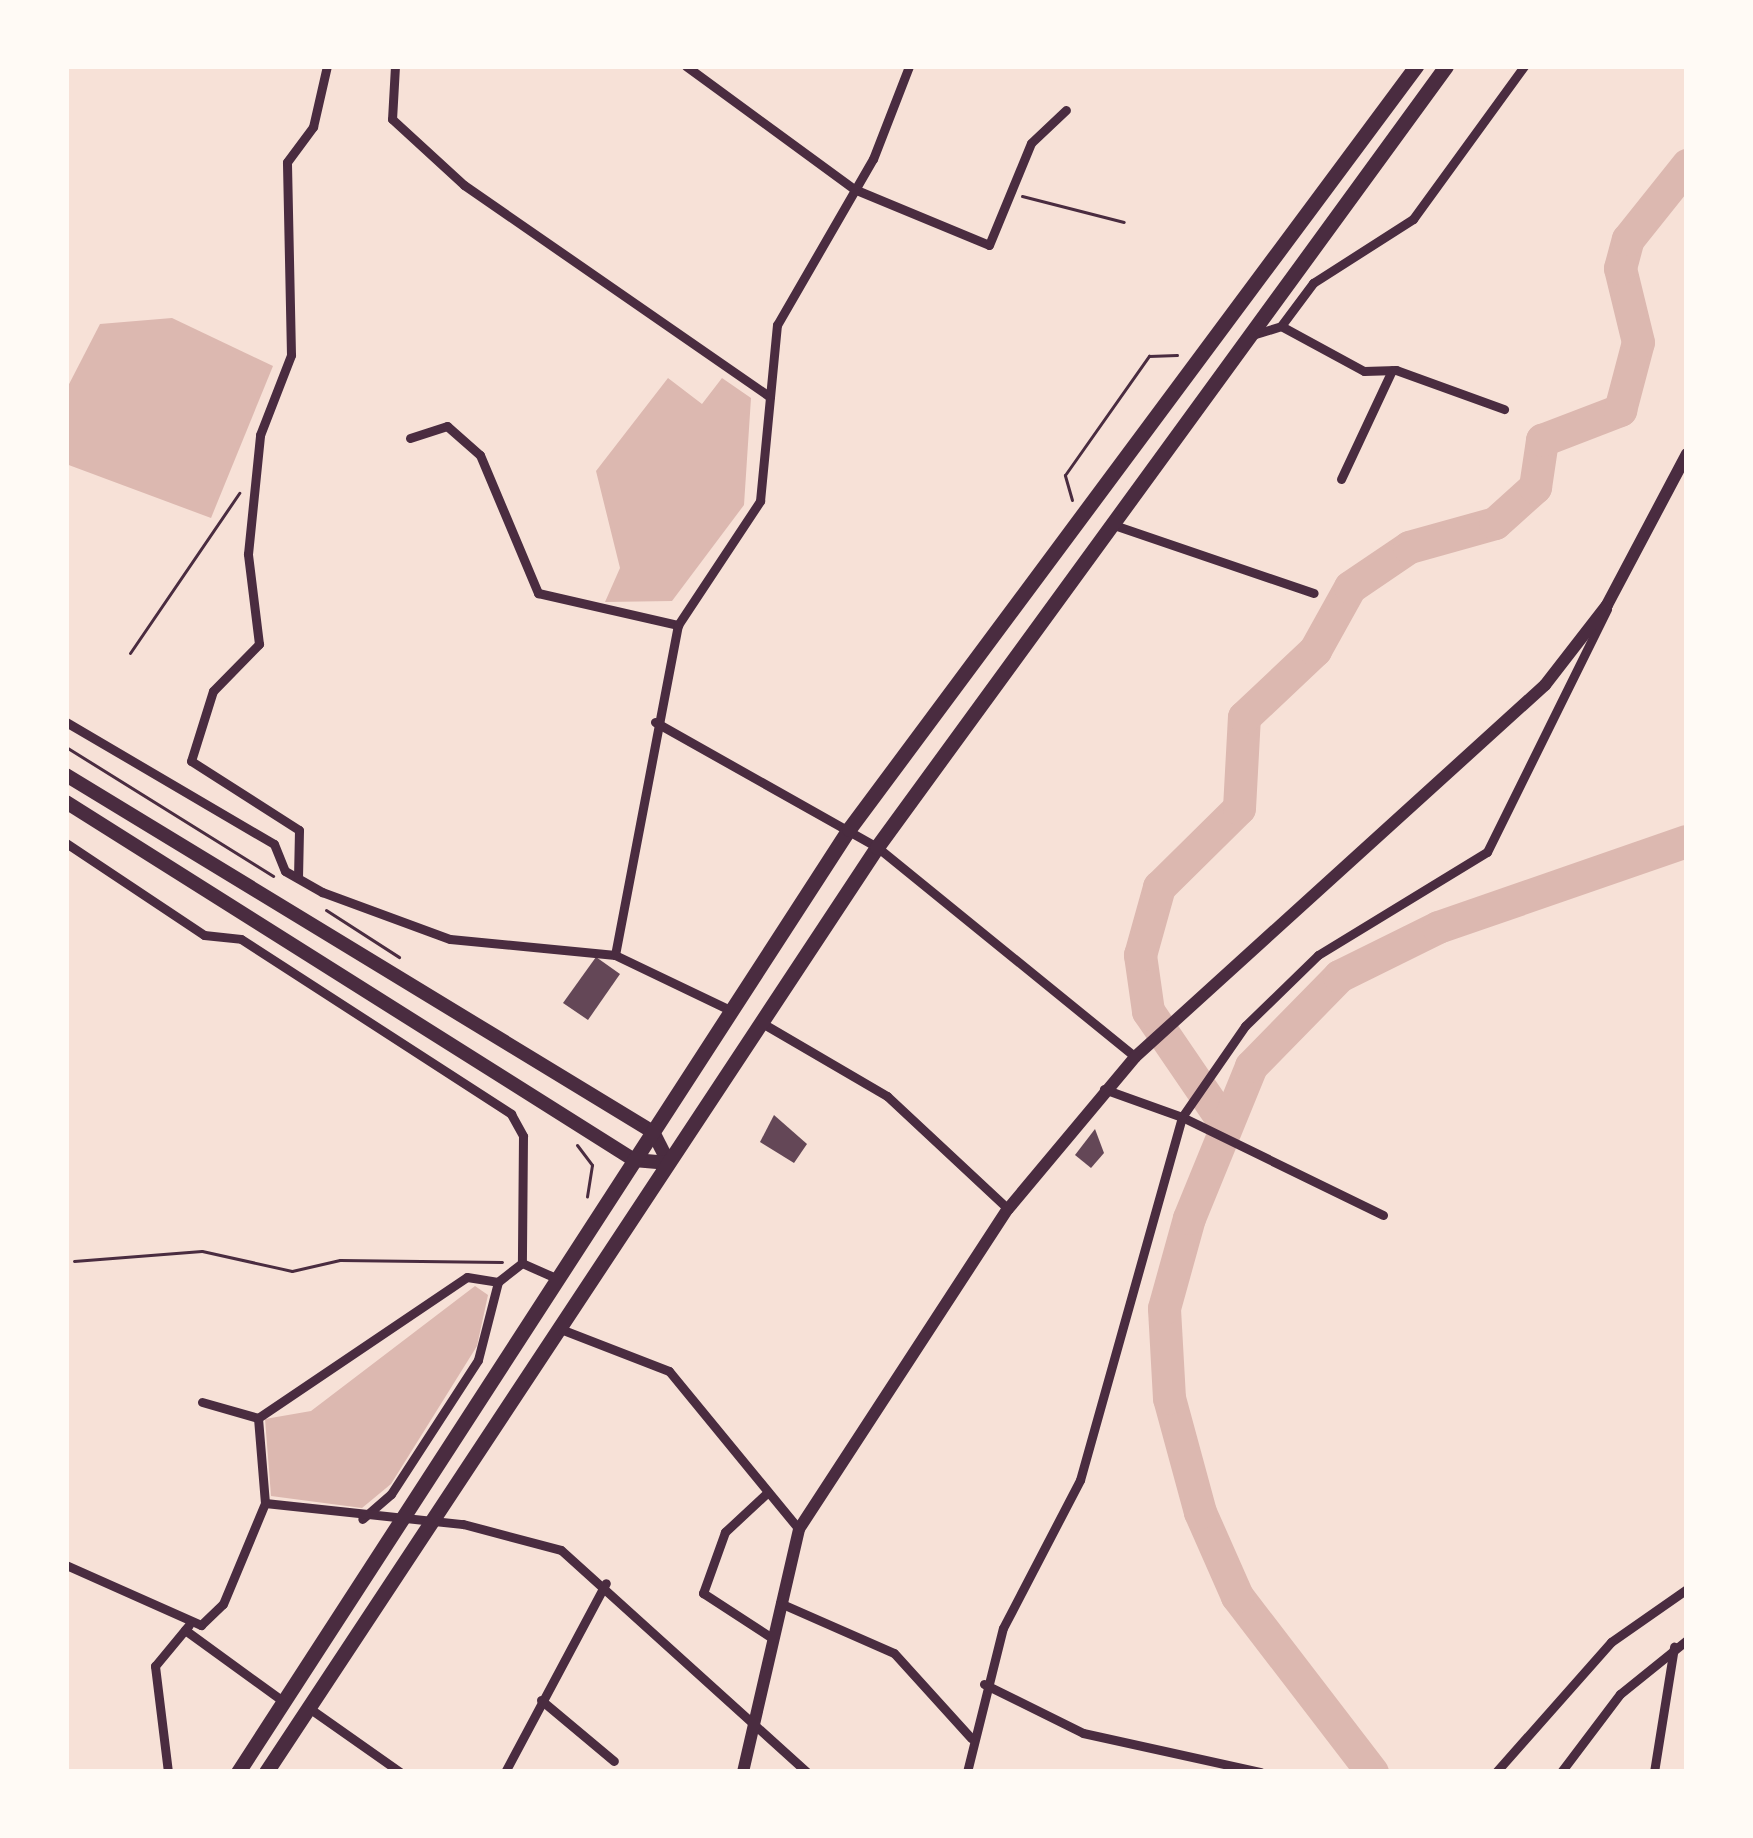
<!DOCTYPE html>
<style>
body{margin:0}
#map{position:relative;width:1753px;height:1838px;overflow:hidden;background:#f7e1d7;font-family:"PT Serif",serif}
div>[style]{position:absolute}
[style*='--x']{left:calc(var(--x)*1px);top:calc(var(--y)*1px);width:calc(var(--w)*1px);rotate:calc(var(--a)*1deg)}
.water>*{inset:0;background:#dcb8b0}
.river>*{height:33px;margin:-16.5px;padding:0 16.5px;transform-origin:16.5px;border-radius:16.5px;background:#dcb8b0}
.building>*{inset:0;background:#644757}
.path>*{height:3px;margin:-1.5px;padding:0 1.5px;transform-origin:1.5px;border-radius:1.5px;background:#4a2c40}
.minor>*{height:9px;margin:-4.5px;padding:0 4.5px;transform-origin:4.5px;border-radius:4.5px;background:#4a2c40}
.tertiary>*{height:12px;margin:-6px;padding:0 6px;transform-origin:6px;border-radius:6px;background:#4a2c40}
.secondary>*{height:14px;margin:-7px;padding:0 7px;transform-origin:7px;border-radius:7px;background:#4a2c40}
.primary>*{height:15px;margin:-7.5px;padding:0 7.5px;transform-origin:7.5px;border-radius:7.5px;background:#4a2c40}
span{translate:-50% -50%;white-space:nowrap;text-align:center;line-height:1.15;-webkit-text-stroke:10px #fffaf5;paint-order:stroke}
.frame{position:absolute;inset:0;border:69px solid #fffaf5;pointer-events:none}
</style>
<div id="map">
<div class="water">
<div style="clip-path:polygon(172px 318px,273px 366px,211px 518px,66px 464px,66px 390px,100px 324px)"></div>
<div style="clip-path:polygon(668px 378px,702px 404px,722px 378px,751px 398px,744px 505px,672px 601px,605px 602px,620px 568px,596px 471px)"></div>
<div style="clip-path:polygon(475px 1286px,488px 1295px,477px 1346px,391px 1484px,362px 1508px,271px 1496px,265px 1419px,311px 1411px)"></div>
</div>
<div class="river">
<div style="--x:1223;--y:1121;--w:133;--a:-124.3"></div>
<div style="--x:1148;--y:1011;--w:57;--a:-98.1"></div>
<div style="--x:1140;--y:955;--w:71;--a:-74.4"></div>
<div style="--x:1159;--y:887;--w:112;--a:-44.6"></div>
<div style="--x:1239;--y:808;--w:91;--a:-86.9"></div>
<div style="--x:1244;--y:717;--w:98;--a:-43.3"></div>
<div style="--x:1315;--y:650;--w:72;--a:-60.9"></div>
<div style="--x:1350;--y:587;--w:71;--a:-34.1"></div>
<div style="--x:1409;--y:547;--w:89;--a:-15.6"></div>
<div style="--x:1495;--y:523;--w:54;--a:-42"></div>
<div style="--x:1535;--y:487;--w:48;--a:-81.5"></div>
<div style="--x:1542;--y:440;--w:84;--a:-21"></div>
<div style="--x:1620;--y:410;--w:70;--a:-75.2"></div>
<div style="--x:1638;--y:342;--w:76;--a:-103.7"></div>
<div style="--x:1620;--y:268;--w:30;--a:-75"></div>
<div style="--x:1628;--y:239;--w:95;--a:-51.4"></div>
<div style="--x:1372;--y:1772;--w:222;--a:-127.5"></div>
<div style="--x:1237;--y:1596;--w:92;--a:-113.8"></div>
<div style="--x:1200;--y:1512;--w:118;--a:-105.2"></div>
<div style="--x:1169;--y:1398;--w:90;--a:-93.2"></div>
<div style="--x:1164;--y:1308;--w:93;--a:-74.5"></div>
<div style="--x:1189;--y:1218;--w:164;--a:-67.8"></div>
<div style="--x:1251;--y:1066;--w:126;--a:-45.6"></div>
<div style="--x:1339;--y:976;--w:110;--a:-26.3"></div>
<div style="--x:1438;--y:927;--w:263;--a:-19.1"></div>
</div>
<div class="building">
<div style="clip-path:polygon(596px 957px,620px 974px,588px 1020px,563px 1003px)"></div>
<div style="clip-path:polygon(774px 1115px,807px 1144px,794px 1163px,760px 1142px)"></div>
<div style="clip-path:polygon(1095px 1129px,1104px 1153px,1091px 1168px,1075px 1155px)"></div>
</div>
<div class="path">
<div style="--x:1022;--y:196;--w:105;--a:14.3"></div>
<div style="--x:1072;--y:500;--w:26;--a:-106"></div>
<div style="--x:1065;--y:475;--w:146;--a:-54.8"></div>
<div style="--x:1149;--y:356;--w:28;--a:-2"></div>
<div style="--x:130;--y:653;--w:194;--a:-55.7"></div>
<div style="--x:66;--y:747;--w:244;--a:31.9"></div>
<div style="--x:326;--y:910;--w:87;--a:32.8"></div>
<div style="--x:577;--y:1145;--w:25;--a:53"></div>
<div style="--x:592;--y:1165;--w:32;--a:99"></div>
<div style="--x:74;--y:1261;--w:128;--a:-4.5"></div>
<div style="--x:202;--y:1251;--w:92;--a:12.5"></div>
<div style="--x:292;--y:1271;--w:49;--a:-12.9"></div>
<div style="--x:340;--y:1260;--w:162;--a:0.7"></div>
</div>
<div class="minor">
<div style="--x:395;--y:66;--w:53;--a:93.2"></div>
<div style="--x:392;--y:119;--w:98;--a:42.5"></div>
<div style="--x:464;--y:185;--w:372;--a:34.7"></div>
<div style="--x:686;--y:66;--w:208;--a:36.2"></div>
<div style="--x:854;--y:189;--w:146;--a:22.5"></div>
<div style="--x:989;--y:245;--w:110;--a:-67.6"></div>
<div style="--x:1031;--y:143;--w:48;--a:-43.3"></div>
<div style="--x:1281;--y:326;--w:54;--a:-53.3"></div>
<div style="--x:1313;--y:283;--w:119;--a:-32.6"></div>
<div style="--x:1413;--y:219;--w:189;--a:-54"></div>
<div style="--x:1249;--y:336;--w:34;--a:-17"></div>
<div style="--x:1281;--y:326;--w:94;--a:28.5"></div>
<div style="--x:1364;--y:371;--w:32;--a:-2"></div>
<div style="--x:1396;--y:370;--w:115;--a:19.9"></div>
<div style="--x:410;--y:438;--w:39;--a:-18"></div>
<div style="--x:447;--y:426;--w:44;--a:41.3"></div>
<div style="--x:480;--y:455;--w:150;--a:67.2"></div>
<div style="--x:538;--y:593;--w:144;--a:12.9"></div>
<div style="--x:1341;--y:479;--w:120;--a:-64.9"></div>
<div style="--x:1111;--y:524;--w:214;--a:18.8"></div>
<div style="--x:66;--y:722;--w:241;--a:30.4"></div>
<div style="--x:274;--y:844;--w:29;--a:68"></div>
<div style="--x:285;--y:871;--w:43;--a:29.6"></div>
<div style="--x:322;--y:892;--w:136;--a:20.2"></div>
<div style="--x:450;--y:939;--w:166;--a:5.5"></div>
<div style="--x:615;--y:955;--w:130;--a:25.6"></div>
<div style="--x:655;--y:722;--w:255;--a:29.4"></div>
<div style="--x:877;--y:847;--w:333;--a:39.1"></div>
<div style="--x:66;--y:843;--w:166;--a:33.7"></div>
<div style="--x:204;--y:935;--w:37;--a:6"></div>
<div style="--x:241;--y:939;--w:322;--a:32.9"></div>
<div style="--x:511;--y:1114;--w:25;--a:61"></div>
<div style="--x:523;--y:1136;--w:127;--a:90.5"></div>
<div style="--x:522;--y:1263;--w:31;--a:142"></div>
<div style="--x:498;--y:1282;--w:81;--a:104.4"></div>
<div style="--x:478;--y:1360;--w:160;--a:123"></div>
<div style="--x:391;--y:1494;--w:38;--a:139"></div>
<div style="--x:298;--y:878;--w:48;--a:-88.8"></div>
<div style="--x:299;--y:830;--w:128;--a:-147.4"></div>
<div style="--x:191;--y:761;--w:73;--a:-72.6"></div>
<div style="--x:213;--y:691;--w:66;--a:-45.6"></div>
<div style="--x:259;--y:644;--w:91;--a:-97"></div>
<div style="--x:248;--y:554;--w:120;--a:-84.2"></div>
<div style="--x:260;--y:435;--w:86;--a:-68.8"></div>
<div style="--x:291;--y:355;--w:193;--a:-91.2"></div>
<div style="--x:287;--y:162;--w:44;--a:-53.4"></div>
<div style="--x:313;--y:127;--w:63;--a:-77.1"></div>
<div style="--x:615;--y:955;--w:336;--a:-79.2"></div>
<div style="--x:678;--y:625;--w:149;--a:-56.5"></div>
<div style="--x:760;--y:501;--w:177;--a:-84.5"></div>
<div style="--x:777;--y:325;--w:192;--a:-60"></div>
<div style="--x:873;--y:159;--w:100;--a:-68.8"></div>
<div style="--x:762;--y:1023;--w:145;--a:30.3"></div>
<div style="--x:887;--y:1096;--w:166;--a:43"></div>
<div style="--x:1383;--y:1215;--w:224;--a:-154"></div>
<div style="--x:1182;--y:1117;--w:111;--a:-55.3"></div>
<div style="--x:1245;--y:1026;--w:102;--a:-44.2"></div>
<div style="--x:1318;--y:955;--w:198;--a:-31.4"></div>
<div style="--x:1487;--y:852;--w:271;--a:-63.7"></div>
<div style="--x:522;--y:1263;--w:35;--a:24"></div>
<div style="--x:558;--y:1328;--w:119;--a:21.2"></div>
<div style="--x:669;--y:1371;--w:205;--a:50.6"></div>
<div style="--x:202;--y:1402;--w:58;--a:15.9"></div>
<div style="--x:258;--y:1418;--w:85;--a:85.3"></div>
<div style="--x:265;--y:1503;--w:199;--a:6.1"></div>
<div style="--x:463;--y:1524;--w:101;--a:14.9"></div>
<div style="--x:561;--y:1550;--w:331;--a:42.1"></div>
<div style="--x:258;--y:1418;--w:252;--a:-34"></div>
<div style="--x:467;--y:1277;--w:31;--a:9"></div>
<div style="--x:768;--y:1492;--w:59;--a:137.1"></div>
<div style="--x:725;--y:1532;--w:65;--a:109.8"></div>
<div style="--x:703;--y:1593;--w:82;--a:33.1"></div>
<div style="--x:66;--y:1565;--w:148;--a:24"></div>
<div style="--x:201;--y:1625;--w:30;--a:-44"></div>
<div style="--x:223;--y:1604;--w:109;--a:-67.4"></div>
<div style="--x:780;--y:1603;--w:124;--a:23.7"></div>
<div style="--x:894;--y:1653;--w:115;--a:47.8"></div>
<div style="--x:185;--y:1630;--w:122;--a:36"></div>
<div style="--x:984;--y:1684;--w:110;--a:26.3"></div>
<div style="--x:1083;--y:1733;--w:182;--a:12.4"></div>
<div style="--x:541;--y:1700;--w:95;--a:39.9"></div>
<div style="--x:309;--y:1708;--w:111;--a:35.1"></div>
<div style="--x:168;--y:1772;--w:107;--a:-97"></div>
<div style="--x:155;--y:1666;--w:53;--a:-50.3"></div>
<div style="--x:505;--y:1772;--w:214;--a:-61.9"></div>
<div style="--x:967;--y:1772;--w:148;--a:-76"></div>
<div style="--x:1003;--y:1628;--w:167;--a:-62.5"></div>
<div style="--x:1080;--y:1480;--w:377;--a:-74.3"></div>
<div style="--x:1182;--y:1117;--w:83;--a:-160.3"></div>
<div style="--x:1496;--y:1772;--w:174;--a:-48.5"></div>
<div style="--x:1611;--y:1642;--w:93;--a:-34.9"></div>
<div style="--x:1561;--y:1772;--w:98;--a:-52.9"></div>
<div style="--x:1620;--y:1694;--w:86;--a:-38.9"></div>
<div style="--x:1654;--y:1772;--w:127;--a:-80.9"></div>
</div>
<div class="tertiary">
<div style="--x:743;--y:1772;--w:249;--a:-77"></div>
<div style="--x:799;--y:1529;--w:382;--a:-56.9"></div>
<div style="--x:1008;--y:1209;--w:198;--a:-50.1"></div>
<div style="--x:1135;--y:1057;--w:554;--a:-42.22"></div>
<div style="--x:1545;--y:685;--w:101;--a:-52.2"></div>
<div style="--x:1607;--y:605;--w:171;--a:-62.1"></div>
</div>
<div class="secondary">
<div style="--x:66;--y:775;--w:687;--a:31.31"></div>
<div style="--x:653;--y:1132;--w:35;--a:63"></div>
<div style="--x:66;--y:802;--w:671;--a:32.22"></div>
<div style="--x:634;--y:1160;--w:35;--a:5"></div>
</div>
<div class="primary">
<div style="--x:238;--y:1772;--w:1124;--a:-57.06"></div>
<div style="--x:849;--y:829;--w:951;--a:-53.38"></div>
<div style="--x:266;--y:1772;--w:1109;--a:-56.55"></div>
<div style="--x:877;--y:847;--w:966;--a:-53.92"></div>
</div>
<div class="frame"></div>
</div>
